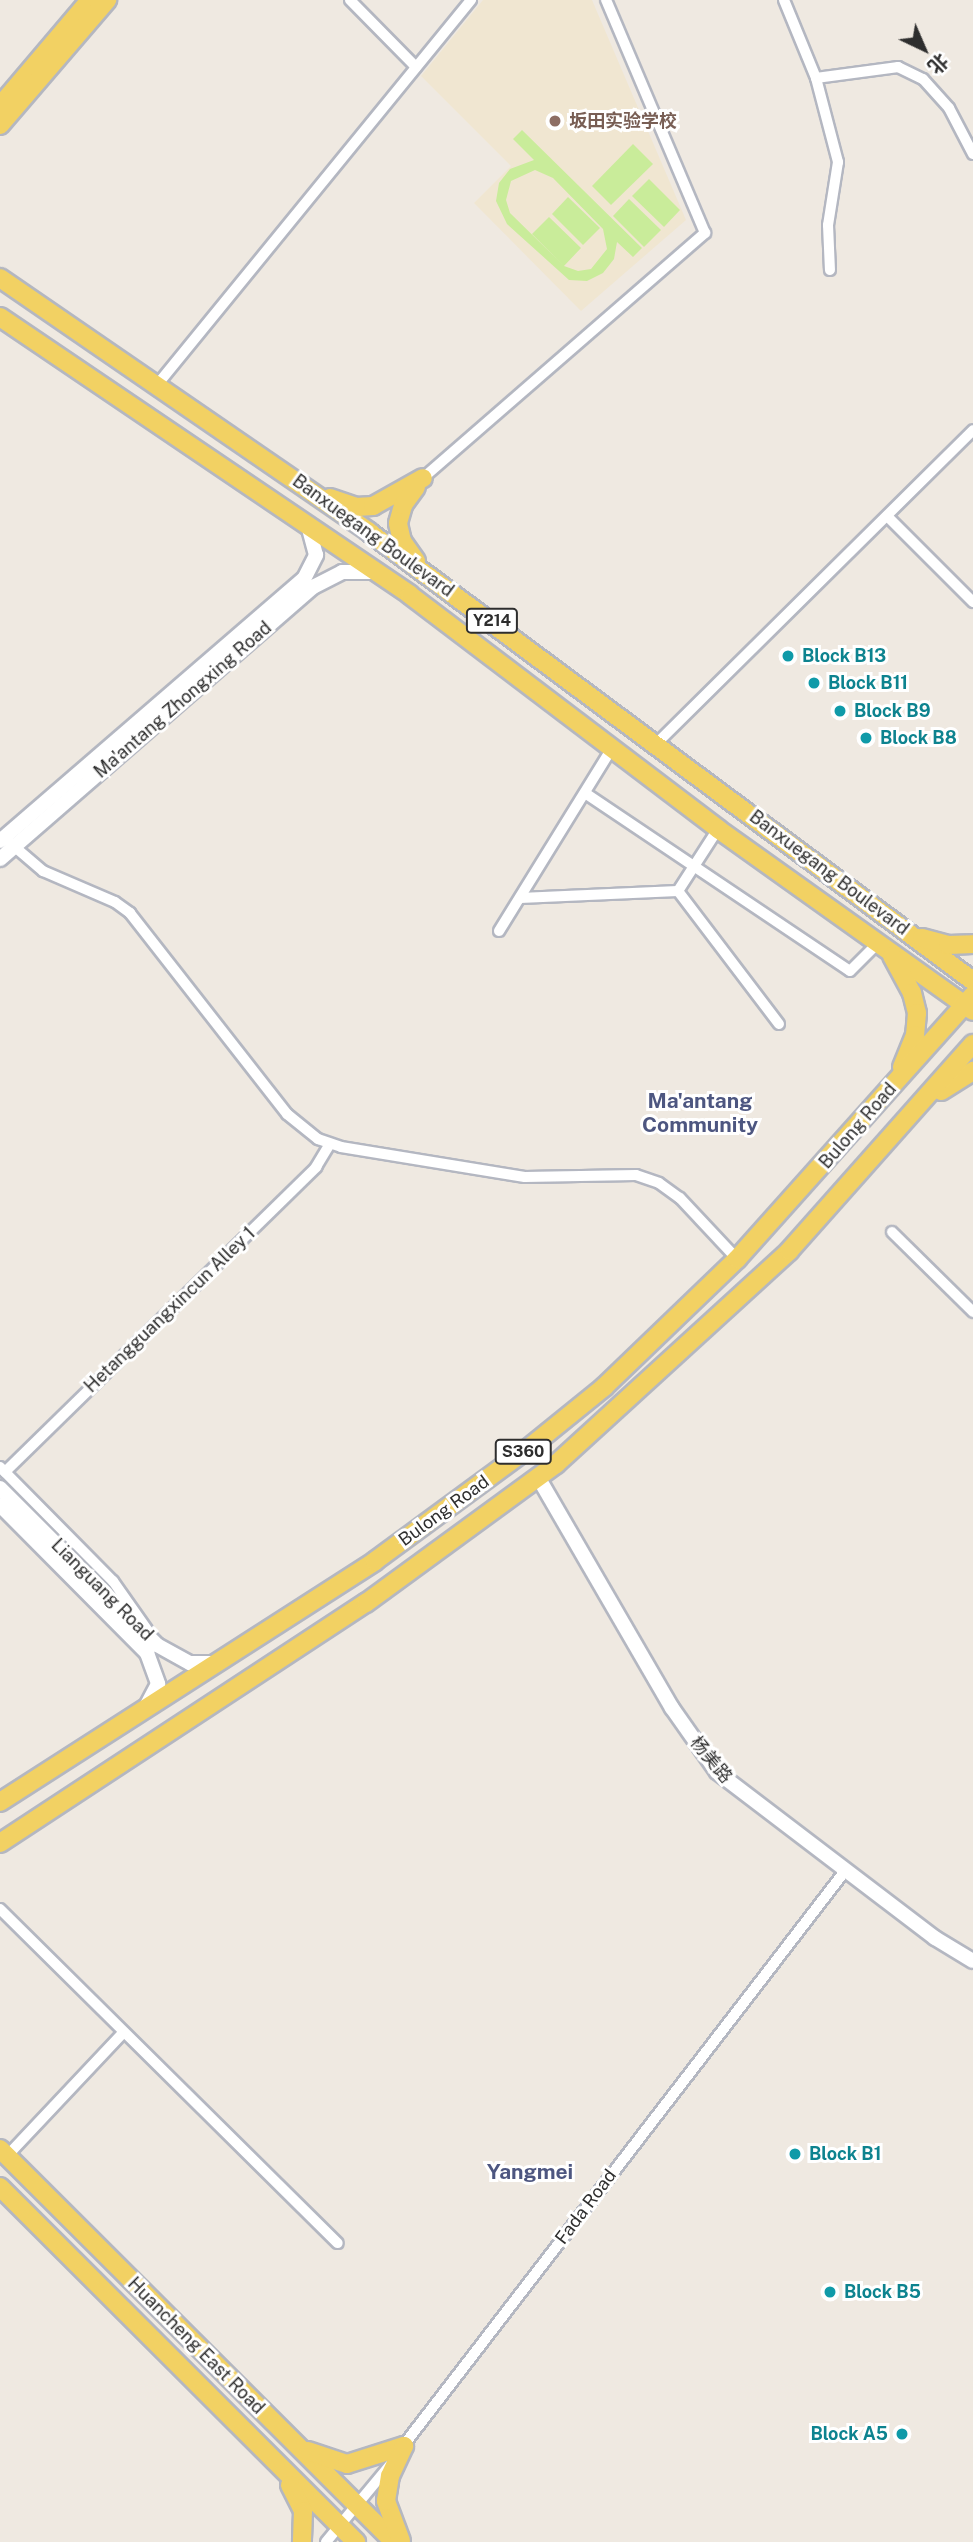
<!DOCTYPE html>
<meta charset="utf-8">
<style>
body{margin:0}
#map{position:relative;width:973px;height:2542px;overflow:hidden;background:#efe9e1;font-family:"Public Sans","Noto Sans SC",sans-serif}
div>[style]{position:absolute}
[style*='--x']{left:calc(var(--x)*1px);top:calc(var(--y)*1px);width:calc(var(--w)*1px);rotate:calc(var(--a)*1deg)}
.education>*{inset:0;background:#f0e6d1}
.pitch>*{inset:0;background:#c9ec9a}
.roads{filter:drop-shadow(2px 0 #b4b7c1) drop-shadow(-2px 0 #b4b7c1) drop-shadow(0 2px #b4b7c1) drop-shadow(0 -2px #b4b7c1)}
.minor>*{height:10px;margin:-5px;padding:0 5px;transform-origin:5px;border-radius:5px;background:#fff}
.tertiary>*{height:14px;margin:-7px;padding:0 7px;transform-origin:7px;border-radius:7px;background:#fff}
.primary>*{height:18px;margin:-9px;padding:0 9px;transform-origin:9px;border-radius:9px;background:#f2d163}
.dots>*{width:19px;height:19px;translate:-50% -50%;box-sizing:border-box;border:4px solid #fff;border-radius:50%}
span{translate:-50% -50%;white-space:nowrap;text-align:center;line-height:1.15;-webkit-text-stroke:6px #fff;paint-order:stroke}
.shield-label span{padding:2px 5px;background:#fff;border:2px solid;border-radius:5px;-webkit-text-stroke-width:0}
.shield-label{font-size:16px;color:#2e2e2e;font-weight:700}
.education-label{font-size:18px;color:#785e54;font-weight:700}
.left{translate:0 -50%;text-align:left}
.street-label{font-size:18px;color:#2e2e2e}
.culture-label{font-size:18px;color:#0d838f;font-weight:700}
.right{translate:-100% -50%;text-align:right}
.quarter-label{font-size:21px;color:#4d5680;font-weight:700}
.north{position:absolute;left:889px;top:14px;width:70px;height:70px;-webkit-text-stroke:5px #fff;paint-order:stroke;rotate:136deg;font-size:19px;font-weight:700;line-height:28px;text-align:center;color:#2e2e2e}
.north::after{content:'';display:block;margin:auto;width:24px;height:32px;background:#2e2e2e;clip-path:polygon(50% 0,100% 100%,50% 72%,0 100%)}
</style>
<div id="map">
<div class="education">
<div style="clip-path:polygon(483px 0,592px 0,686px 220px,581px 311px,474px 203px,511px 166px,421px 76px)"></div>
</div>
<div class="pitch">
<div style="clip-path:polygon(evenodd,522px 130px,642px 248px,633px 257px,617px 242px,614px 259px,603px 273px,587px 281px,569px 280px,507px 224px,496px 201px,499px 183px,510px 169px,534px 160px,513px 139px,522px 130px,535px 170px,553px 178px,603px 229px,607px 249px,591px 269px,578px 271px,564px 266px,581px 248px,549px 217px,532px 234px,563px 265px,510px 213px,506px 200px,511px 181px,535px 170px)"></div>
<div style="clip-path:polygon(633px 144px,653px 164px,611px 205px,592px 186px)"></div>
<div style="clip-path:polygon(649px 179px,680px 210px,664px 227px,632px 196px)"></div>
<div style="clip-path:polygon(568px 197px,600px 228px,583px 245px,552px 214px)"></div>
<div style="clip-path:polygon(629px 199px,661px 230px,644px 247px,613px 216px)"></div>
</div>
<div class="roads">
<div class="minor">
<div style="--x:350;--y:0;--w:94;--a:45.4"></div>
<div style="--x:784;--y:0;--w:84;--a:67.7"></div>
<div style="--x:816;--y:78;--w:87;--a:75.3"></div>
<div style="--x:838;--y:162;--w:64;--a:99"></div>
<div style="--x:828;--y:225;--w:45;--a:87.5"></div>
<div style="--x:816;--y:78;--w:83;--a:-7.6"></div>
<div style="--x:898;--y:67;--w:28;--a:26"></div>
<div style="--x:923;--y:79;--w:39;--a:48"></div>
<div style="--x:949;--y:108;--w:52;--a:62.4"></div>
<div style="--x:157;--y:385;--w:497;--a:-50.8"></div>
<div style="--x:423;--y:478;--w:374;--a:-41"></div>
<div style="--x:705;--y:233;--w:253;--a:-113"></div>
<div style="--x:887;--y:516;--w:122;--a:45"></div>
<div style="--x:656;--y:744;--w:446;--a:-44.7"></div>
<div style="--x:585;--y:793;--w:319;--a:33.9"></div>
<div style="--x:850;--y:971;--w:41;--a:-45"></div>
<div style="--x:9;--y:842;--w:45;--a:40.5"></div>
<div style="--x:43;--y:871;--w:78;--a:23.3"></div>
<div style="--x:115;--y:902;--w:19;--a:36"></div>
<div style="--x:130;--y:913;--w:255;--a:52"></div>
<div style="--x:287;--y:1114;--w:40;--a:39"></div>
<div style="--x:318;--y:1139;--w:24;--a:19"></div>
<div style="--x:341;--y:1147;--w:186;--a:9.3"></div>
<div style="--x:525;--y:1177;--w:111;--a:-1"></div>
<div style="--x:636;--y:1175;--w:24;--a:19"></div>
<div style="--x:659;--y:1183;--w:26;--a:36"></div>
<div style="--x:680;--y:1198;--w:83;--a:46.9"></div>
<div style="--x:678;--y:891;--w:74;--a:-57.2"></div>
<div style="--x:520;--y:898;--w:158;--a:-2.5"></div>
<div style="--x:678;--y:891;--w:167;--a:52.8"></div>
<div style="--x:499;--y:931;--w:215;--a:-58.3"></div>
<div style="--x:892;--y:1232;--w:114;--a:44.6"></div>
<div style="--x:0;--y:1467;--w:161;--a:45.3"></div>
<div style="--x:113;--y:1581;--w:61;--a:55"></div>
<div style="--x:5;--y:1472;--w:436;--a:-44.4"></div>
<div style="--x:316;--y:1167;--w:27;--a:-59"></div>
<div style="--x:0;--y:1909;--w:475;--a:44.7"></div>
<div style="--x:7;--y:2156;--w:170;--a:-46.7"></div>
<div style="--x:400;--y:2450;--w:730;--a:-52.46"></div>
<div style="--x:326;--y:2542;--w:99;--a:-50.3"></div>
</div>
<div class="tertiary">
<div style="--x:0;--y:841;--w:401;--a:-40.8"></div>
<div style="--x:304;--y:579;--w:27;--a:-63"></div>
<div style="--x:316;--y:555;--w:28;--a:-105"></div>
<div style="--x:0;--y:859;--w:415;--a:-41"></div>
<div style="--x:313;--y:587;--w:33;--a:-27"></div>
<div style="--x:342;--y:572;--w:34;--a:0"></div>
<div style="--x:538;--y:1477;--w:267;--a:59.9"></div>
<div style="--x:672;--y:1708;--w:78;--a:54.9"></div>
<div style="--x:717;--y:1772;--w:274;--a:37.3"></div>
<div style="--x:935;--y:1938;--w:44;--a:31.2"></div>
<div style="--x:0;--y:1488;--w:222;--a:45"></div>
<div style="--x:157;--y:1645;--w:38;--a:29"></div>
<div style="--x:190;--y:1663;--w:28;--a:0"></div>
<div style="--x:0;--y:1505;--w:209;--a:45.2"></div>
<div style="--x:147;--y:1653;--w:33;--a:70"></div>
<div style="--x:158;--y:1684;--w:26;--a:118"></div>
</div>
<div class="primary">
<div style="--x:0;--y:106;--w:139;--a:-49.7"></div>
<div style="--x:0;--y:125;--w:165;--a:-49.4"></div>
<div style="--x:0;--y:278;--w:448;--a:34.5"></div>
<div style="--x:369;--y:532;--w:753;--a:36.63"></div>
<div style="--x:0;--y:317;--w:495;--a:34.1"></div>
<div style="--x:410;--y:595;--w:387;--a:37.2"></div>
<div style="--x:718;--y:829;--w:313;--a:35.5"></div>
<div style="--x:330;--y:498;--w:28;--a:19"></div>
<div style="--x:356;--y:507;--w:17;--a:-3"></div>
<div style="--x:373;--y:506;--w:57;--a:-29.2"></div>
<div style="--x:416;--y:561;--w:24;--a:-125"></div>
<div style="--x:402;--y:541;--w:18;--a:-103"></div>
<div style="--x:398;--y:523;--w:19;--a:-74"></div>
<div style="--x:403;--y:505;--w:22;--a:-54"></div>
<div style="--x:922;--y:938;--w:27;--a:15"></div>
<div style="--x:948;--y:945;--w:25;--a:-2"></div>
<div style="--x:892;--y:956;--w:42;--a:61.6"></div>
<div style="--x:912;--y:993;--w:21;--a:76"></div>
<div style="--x:917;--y:1013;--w:22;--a:95"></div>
<div style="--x:915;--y:1035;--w:35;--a:112"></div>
<div style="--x:941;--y:1091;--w:38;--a:-32"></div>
<div style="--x:0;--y:1802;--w:446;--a:-32.7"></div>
<div style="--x:375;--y:1561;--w:186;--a:-36.3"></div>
<div style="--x:525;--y:1451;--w:102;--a:-39"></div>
<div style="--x:604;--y:1387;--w:185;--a:-43.9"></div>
<div style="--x:737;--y:1259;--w:354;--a:-48.2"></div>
<div style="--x:0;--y:1843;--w:438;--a:-33.3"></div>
<div style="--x:366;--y:1603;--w:235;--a:-36.2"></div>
<div style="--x:556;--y:1464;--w:316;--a:-42.4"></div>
<div style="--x:789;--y:1251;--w:277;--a:-48.4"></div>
<div style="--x:0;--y:2149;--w:556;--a:44.93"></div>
<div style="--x:0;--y:2187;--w:503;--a:44.92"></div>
<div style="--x:308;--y:2451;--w:41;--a:18.4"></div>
<div style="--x:347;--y:2464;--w:60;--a:-17.5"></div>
<div style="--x:290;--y:2485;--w:29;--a:63"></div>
<div style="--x:303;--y:2511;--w:31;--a:92"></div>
<div style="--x:401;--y:2541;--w:43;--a:-110.6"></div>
<div style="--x:386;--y:2501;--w:25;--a:-81"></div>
<div style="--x:390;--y:2476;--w:33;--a:-65"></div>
</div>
</div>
<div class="dots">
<div style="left:555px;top:121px;background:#8d6e63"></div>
<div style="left:788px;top:656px;background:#0f9aa8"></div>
<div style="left:814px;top:683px;background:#0f9aa8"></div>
<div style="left:840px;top:711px;background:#0f9aa8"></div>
<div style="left:866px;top:738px;background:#0f9aa8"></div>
<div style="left:795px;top:2154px;background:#0f9aa8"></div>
<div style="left:830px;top:2292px;background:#0f9aa8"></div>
<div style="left:902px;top:2434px;background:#0f9aa8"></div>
</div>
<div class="shield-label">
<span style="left:492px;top:621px">Y214</span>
<span style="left:523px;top:1452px">S360</span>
</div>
<div class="education-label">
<span class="left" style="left:569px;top:121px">坂田实验学校</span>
</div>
<div class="street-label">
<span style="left:373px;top:536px;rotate:36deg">Banxuegang Boulevard</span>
<span style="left:183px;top:700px;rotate:-41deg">Ma'antang Zhongxing Road</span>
<span style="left:829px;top:873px;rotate:37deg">Banxuegang Boulevard</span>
<span style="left:858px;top:1126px;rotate:-49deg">Bulong Road</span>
<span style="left:170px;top:1310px;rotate:-44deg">Hetangguangxincun Alley 1</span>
<span style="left:444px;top:1511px;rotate:-36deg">Bulong Road</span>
<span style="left:102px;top:1590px;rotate:45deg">Lianguang Road</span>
<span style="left:711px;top:1760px;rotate:50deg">杨美路</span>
<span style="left:586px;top:2207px;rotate:-53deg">Fada Road</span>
<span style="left:196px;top:2346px;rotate:45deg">Huancheng East Road</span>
</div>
<div class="culture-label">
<span class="left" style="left:802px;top:656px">Block B13</span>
<span class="left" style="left:828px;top:683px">Block B11</span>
<span class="left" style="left:854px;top:711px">Block B9</span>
<span class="left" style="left:880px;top:738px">Block B8</span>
<span class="left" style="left:809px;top:2154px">Block B1</span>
<span class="left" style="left:844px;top:2292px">Block B5</span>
<span class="right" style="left:888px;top:2434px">Block A5</span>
</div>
<div class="quarter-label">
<span style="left:700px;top:1113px">Ma'antang<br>Community</span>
<span style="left:530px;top:2172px">Yangmei</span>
</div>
<div class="north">北</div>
</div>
